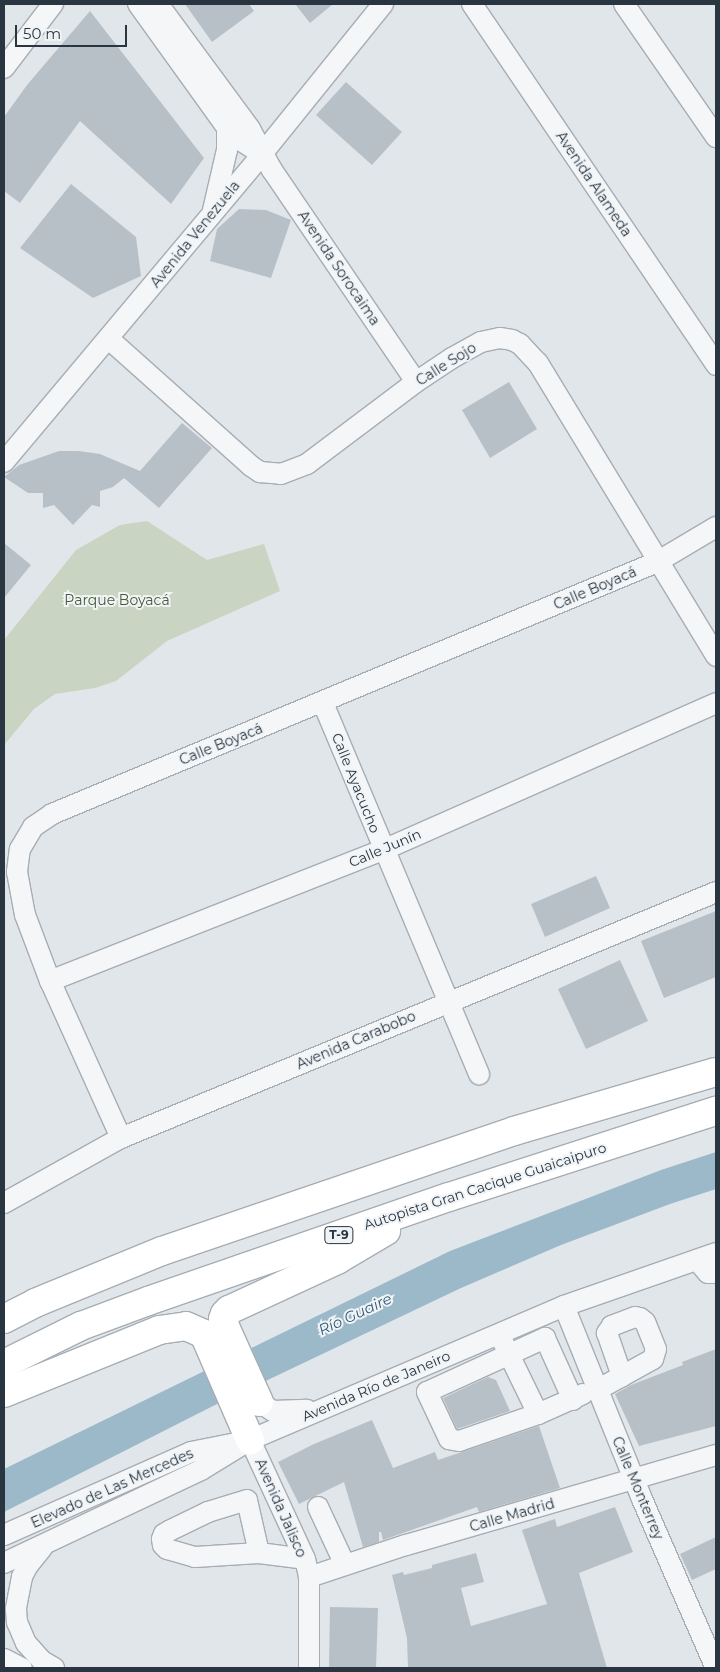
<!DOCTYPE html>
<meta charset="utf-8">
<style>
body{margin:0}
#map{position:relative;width:720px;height:1672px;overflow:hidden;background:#e1e6ea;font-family:Montserrat,sans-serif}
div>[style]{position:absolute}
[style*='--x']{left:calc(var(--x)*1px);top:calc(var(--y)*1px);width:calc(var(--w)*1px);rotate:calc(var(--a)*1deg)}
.green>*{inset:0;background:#c9d4c2}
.water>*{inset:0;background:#9cb9ca}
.building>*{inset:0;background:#b8c0c7}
.roads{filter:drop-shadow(1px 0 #a6adb4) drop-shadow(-1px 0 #a6adb4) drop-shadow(0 1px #a6adb4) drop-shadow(0 -1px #a6adb4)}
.minor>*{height:20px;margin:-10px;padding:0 10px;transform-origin:10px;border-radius:10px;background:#f4f6f8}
.highway>*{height:28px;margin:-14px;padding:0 14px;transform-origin:14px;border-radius:14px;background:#fff}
span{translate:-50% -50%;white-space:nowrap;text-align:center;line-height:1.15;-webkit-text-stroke:4px #f0f4f7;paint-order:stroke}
.shield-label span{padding:1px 4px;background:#f0f4f7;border:1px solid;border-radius:4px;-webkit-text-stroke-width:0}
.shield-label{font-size:12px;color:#293541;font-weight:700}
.street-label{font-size:14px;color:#293541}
.park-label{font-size:14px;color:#435d36}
.water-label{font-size:15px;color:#335b76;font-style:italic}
.frame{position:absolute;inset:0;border:5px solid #293541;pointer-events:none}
.scale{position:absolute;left:15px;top:25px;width:112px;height:22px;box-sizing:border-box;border:2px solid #293541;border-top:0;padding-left:6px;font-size:15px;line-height:18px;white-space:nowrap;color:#293541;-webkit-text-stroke:4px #f0f4f7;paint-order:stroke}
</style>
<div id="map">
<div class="green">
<div style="clip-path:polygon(147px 521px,207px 560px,264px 544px,280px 591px,167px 641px,116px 681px,95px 688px,55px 694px,34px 709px,4px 745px,4px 640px,76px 550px,120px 525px)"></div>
</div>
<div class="water">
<div style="clip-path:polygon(716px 1152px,716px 1189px,670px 1204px,561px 1245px,461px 1288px,213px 1406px,4px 1512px,4px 1469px,450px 1251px,661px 1170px)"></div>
</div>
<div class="building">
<div style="clip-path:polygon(185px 4px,249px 4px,254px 11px,212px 42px)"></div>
<div style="clip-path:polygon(295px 4px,333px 4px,310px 23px)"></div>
<div style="clip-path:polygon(90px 11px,204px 158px,171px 204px,80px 121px,20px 203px,4px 191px,4px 117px,27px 85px)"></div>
<div style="clip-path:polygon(346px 82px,402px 132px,372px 165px,316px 115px)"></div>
<div style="clip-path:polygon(71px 184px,136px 237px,141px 276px,93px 298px,20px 248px)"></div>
<div style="clip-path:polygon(239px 209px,266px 210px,291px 220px,271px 278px,210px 261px,217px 229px)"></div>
<div style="clip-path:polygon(509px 382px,537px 429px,490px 458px,462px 410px)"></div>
<div style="clip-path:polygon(182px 423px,212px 448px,159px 508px,124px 478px,113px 487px,100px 491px,100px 507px,92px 505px,73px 525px,54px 505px,43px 508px,43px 493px,28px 493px,4px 477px,19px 465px,59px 451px,79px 451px,100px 454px,140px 471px)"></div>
<div style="clip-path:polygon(4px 543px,31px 565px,4px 598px)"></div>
<div style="clip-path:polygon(596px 876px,610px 908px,545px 937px,531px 904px)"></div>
<div style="clip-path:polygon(716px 911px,716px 977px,664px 998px,641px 941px)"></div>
<div style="clip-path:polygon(620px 960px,648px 1021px,586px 1049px,558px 989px)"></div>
<div style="clip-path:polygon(716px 1349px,716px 1426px,639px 1446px,615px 1394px,631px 1385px,683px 1365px,682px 1362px)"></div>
<div style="clip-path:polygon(488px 1377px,496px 1380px,510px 1411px,457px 1429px,443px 1398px)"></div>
<div style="clip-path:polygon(372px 1420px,393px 1468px,435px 1452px,438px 1460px,539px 1426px,560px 1488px,479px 1512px,477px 1507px,383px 1540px,381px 1532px,379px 1532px,379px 1542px,363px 1547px,344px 1482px,299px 1504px,278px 1462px,314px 1444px)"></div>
<div style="clip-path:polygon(615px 1507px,633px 1552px,579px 1573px,607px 1668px,408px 1668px,407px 1638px,392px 1575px,403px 1572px,404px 1575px,432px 1568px,432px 1565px,476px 1553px,484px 1582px,461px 1588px,471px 1626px,547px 1604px,522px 1530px,555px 1519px,557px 1527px)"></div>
<div style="clip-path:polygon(716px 1537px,716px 1569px,692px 1580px,680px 1554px)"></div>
<div style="clip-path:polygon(330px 1607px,378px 1608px,376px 1668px,329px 1668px)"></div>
</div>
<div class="roads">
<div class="minor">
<div style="--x:138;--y:4;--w:153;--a:54.3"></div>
<div style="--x:227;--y:128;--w:14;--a:45"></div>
<div style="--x:237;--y:138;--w:30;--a:33"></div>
<div style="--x:158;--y:4;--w:155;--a:53.6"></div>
<div style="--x:250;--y:129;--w:47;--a:61.8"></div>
<div style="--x:272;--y:170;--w:256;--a:55.8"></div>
<div style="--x:472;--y:4;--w:436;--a:55.9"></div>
<div style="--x:624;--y:4;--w:162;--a:55.3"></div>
<div style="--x:4;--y:68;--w:81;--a:-52.6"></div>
<div style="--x:213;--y:210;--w:62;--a:-76.9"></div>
<div style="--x:227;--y:150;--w:22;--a:-90"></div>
<div style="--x:109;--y:339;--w:191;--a:41.8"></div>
<div style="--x:251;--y:466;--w:11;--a:34"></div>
<div style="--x:260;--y:472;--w:21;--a:5"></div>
<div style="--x:281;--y:474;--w:28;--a:-21"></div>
<div style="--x:307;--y:464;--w:136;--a:-37"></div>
<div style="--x:416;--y:382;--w:43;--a:-33.7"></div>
<div style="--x:452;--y:358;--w:33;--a:-29"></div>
<div style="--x:481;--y:342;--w:19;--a:-12"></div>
<div style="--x:500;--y:338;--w:12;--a:9"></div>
<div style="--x:512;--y:340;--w:9;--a:27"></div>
<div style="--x:520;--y:344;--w:26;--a:47"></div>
<div style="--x:538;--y:363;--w:343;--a:58.7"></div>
<div style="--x:4;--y:462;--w:402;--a:-50"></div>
<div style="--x:262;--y:154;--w:193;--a:-51.1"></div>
<div style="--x:323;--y:703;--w:403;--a:67.2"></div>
<div style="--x:50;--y:981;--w:358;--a:-21.5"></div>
<div style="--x:383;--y:850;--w:364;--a:-23.8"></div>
<div style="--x:121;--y:1138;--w:172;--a:-114.3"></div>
<div style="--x:50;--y:981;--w:71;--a:-110.7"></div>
<div style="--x:25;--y:915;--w:44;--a:-100.5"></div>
<div style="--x:17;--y:872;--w:23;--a:-83"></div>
<div style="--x:20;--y:849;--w:26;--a:-59"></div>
<div style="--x:33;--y:827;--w:23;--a:-34"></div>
<div style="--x:52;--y:814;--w:655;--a:-22.61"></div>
<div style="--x:657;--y:562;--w:69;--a:-30.7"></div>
<div style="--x:4;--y:1203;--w:134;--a:-29.1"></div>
<div style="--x:121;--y:1138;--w:644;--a:-22.46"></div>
<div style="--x:697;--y:1260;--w:17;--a:50"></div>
<div style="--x:708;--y:1273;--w:8;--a:0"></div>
<div style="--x:564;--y:1306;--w:208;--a:68"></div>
<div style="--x:642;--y:1499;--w:184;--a:66.4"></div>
<div style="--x:503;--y:1342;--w:80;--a:64.1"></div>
<div style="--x:538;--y:1414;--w:49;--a:-24"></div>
<div style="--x:597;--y:1390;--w:64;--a:-29"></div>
<div style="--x:653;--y:1359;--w:10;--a:-73"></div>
<div style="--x:656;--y:1349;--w:29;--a:-112"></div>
<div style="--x:645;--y:1322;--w:6;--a:-141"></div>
<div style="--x:640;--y:1318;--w:5;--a:-169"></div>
<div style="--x:635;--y:1317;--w:25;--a:159"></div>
<div style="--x:612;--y:1326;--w:9;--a:126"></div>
<div style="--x:607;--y:1333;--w:46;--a:70.8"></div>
<div style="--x:259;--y:1402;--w:17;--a:33"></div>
<div style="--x:273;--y:1411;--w:34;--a:-2"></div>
<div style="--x:538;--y:1414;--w:83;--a:161.1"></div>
<div style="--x:459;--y:1441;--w:10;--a:-169"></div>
<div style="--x:449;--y:1439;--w:52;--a:-115.1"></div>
<div style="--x:427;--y:1392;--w:130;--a:-24.6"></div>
<div style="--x:545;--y:1338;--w:68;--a:65.7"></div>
<div style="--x:250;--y:1440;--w:131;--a:65.2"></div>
<div style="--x:305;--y:1559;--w:18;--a:77"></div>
<div style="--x:309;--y:1577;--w:91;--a:90"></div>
<div style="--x:318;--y:1507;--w:64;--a:65"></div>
<div style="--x:4;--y:1535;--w:205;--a:-23.9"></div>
<div style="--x:191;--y:1452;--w:46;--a:-11.3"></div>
<div style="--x:42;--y:1548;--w:22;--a:129"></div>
<div style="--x:28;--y:1565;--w:13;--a:117"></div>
<div style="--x:22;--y:1577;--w:33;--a:101"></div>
<div style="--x:16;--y:1609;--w:13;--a:86"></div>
<div style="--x:17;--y:1622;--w:23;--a:67"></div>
<div style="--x:26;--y:1643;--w:24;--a:48"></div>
<div style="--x:42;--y:1661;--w:14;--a:30"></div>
<div style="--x:259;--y:1553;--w:54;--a:-102.8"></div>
<div style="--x:247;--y:1500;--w:41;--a:162.9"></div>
<div style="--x:208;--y:1512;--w:43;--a:154"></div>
<div style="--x:169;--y:1531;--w:6;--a:149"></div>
<div style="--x:164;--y:1534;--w:5;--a:112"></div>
<div style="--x:162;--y:1539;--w:6;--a:81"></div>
<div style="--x:163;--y:1545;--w:6;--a:45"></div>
<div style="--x:167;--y:1549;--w:29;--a:16"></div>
<div style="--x:195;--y:1557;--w:64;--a:-3.6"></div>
<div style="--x:259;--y:1553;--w:46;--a:7.4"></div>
<div style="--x:4;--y:1563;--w:218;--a:-25.3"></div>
<div style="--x:201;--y:1470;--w:57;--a:-31.5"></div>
<div style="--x:250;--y:1440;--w:341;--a:-23.1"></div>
<div style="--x:564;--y:1306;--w:161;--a:-19.2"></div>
<div style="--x:309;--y:1577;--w:102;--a:-18.3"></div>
<div style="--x:406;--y:1545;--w:323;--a:-16.2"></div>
<div style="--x:4;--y:1659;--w:20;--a:27"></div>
</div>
<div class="highway">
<div style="--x:4;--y:1319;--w:35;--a:-27"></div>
<div style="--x:35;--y:1303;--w:137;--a:-22.3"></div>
<div style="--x:162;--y:1251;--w:372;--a:-18.8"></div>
<div style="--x:514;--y:1131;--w:210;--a:-16.3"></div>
<div style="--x:4;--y:1364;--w:86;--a:-26.3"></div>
<div style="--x:81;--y:1326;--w:72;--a:-20.5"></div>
<div style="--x:148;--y:1301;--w:318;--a:-19.1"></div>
<div style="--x:449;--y:1197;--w:281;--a:-17.9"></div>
<div style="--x:4;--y:1393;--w:167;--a:-22.1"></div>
<div style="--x:159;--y:1330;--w:27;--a:-8"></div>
<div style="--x:186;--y:1326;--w:20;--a:24"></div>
<div style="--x:204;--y:1334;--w:116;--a:66.5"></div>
<div style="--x:259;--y:1402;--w:80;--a:-114.3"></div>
<div style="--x:226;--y:1329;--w:10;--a:-107"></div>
<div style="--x:223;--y:1319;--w:5;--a:-68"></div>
<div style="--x:225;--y:1314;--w:6;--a:-45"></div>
<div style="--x:229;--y:1310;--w:119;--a:-24.8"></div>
<div style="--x:337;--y:1260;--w:57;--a:-30.6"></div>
</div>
</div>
<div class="shield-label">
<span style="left:339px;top:1235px">T-9</span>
</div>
<div class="street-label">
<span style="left:594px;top:184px;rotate:56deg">Avenida Alameda</span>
<span style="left:195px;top:234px;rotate:-51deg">Avenida Venezuela</span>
<span style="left:339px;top:268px;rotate:56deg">Avenida Sorocaima</span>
<span style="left:446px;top:364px;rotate:-32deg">Calle Sojo</span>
<span style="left:595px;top:588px;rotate:-23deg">Calle Boyacá</span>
<span style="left:221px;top:744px;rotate:-22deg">Calle Boyacá</span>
<span style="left:356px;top:783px;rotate:68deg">Calle Ayacucho</span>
<span style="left:385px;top:848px;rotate:-23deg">Calle Junín</span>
<span style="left:356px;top:1040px;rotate:-23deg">Avenida Carabobo</span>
<span style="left:485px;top:1186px;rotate:-18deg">Autopista Gran Cacique Guaicaipuro</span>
<span style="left:376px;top:1386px;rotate:-23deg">Avenida Río de Janeiro</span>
<span style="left:112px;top:1488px;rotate:-24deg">Elevado de Las Mercedes</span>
<span style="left:638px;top:1488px;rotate:67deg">Calle Monterrey</span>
<span style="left:281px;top:1508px;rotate:66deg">Avenida Jalisco</span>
<span style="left:512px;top:1515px;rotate:-16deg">Calle Madrid</span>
</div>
<div class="park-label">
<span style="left:117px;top:600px">Parque Boyacá</span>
</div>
<div class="water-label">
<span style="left:355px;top:1314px;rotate:-25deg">Río Guaire</span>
</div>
<div class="frame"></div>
<div class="scale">50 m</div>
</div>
